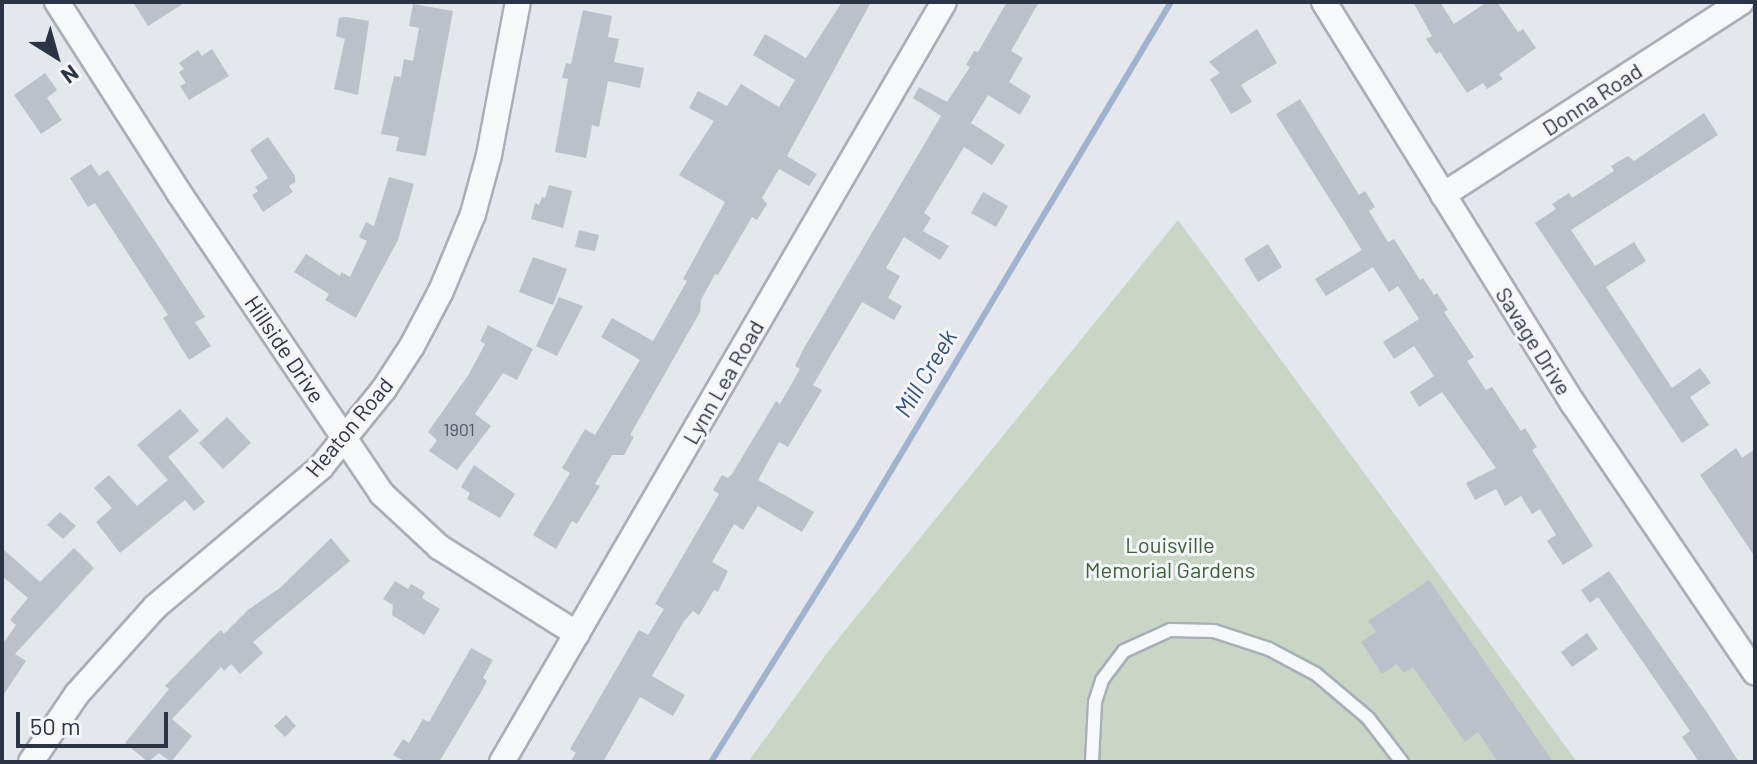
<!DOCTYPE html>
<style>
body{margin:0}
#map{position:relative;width:1757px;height:764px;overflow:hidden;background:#e4e7ec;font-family:Barlow,sans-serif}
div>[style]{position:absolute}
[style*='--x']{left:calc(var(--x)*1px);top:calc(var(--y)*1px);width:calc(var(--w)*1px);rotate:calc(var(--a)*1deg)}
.green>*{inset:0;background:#c9d6c5}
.stream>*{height:6px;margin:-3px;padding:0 3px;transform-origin:3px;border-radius:3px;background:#9fb4cc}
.building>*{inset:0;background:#bbc0ca}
.roads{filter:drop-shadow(2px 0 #a9aeb7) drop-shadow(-2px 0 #a9aeb7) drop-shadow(0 2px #a9aeb7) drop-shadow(0 -2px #a9aeb7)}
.lane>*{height:12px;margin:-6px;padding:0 6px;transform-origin:6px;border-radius:6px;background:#f7f8fa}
.street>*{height:24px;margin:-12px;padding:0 12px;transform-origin:12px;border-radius:12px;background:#f7f8fa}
span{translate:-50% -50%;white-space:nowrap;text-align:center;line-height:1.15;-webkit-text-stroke:6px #f4f6f9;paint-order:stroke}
.number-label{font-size:18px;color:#4f5766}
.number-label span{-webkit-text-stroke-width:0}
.street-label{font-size:22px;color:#2b3445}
.park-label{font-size:22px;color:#3f6138}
.water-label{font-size:24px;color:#34527a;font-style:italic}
.frame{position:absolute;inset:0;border:4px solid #2b3445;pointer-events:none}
.north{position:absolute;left:16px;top:16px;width:80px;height:80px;-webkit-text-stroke:6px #f4f6f9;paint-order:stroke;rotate:143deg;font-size:22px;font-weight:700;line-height:32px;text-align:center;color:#2b3445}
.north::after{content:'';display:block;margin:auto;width:28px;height:36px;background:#2b3445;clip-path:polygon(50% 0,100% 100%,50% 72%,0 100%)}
.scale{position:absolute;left:16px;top:712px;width:152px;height:36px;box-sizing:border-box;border:4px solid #2b3445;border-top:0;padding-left:10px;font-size:24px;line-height:28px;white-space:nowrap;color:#2b3445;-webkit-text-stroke:6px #f4f6f9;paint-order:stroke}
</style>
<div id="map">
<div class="green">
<div style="clip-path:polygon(1178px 220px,1577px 762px,748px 762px,830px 649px)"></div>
</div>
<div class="stream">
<div style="--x:711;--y:762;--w:272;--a:-58.1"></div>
<div style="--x:855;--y:531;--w:616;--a:-59.15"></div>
</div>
<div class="building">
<div style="clip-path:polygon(133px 2px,186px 2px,148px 26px)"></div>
<div style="clip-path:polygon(842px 2px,871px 2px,787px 156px,817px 174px,809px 186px,779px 169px,762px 198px,767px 204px,757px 220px,752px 217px,718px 275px,715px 274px,701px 300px,700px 312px,630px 435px,634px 437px,624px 455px,612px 455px,595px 484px,600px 486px,577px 524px,572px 521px,556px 549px,533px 535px,570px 473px,562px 468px,585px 429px,595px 435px,640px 360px,601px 337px,612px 318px,653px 341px,687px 281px,683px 279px,725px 202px,679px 175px,714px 121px,689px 108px,698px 91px,727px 106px,741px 84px,779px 107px,795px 80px,753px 55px,765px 34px,806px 58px)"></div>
<div style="clip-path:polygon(1007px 2px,1039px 2px,1011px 51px,1023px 58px,1009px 82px,1031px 96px,1020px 115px,988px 95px,971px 123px,1005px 145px,992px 165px,964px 147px,924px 213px,931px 218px,923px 231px,949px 246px,940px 260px,904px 237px,886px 268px,900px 276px,888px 298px,902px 306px,894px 320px,862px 302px,813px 385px,822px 390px,788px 447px,779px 442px,758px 480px,814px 512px,802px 532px,758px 506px,743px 530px,734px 524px,712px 562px,728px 571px,718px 592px,714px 590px,699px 615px,693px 611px,684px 621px,652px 676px,685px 695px,673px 716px,640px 697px,603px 762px,570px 762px,576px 753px,570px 749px,639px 630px,648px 635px,664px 609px,655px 604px,719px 494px,713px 490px,722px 475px,728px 478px,732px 474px,776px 401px,780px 404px,800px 369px,795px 366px,804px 348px,941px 116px,913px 98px,919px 87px,947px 102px,970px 67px,966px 65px,974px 51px,978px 52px)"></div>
<div style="clip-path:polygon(1413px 2px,1440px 2px,1454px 24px,1487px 2px,1497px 2px,1518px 32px,1523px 29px,1536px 48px,1499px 74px,1503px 79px,1487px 89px,1483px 83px,1467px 93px,1440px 52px,1436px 54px,1426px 39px,1432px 36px)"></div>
<div style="clip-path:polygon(413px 4px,453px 11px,426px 156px,396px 151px,399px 137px,381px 134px,394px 76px,401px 77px,404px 59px,413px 61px,419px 28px,409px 26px)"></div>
<div style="clip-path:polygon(583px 10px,612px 16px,608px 37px,619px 39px,614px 62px,644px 68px,640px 88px,608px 81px,599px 127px,592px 125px,586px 158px,555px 152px,568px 79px,562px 78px,566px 63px,571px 64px)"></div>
<div style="clip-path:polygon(346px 17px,369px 21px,358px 95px,334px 89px,345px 39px,336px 36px,339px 18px)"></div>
<div style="clip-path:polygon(1257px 29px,1277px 63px,1241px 85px,1252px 102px,1231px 114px,1210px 79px,1220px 73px,1209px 62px)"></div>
<div style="clip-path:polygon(212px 49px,229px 76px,189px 100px,180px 86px,186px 83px,179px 72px,184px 69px,179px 63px,198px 50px,202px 56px)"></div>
<div style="clip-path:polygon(45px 73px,57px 90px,47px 98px,62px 120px,41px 134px,14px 95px)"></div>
<div style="clip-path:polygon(1300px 99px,1359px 195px,1365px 191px,1375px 207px,1369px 211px,1388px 242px,1394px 239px,1420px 280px,1423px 278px,1434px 295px,1437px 293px,1448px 310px,1444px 312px,1474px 357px,1467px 361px,1486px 390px,1492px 387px,1521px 431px,1525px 428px,1537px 447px,1532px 450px,1593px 546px,1563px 565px,1547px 541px,1556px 535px,1540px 509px,1532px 514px,1521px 496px,1505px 506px,1496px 489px,1475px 500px,1466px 483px,1496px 468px,1442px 392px,1419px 407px,1410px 392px,1434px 376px,1414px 346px,1394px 359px,1383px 342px,1419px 319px,1398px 286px,1389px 292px,1373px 267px,1326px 296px,1315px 279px,1362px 250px,1276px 114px)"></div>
<div style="clip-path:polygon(1704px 113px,1718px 135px,1571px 230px,1595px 266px,1634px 242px,1646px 261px,1606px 287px,1672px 388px,1700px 368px,1711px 383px,1690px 397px,1709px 425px,1682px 443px,1535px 223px,1556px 209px,1552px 204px,1569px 193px,1572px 198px,1614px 171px,1611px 166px,1628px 156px,1634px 161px)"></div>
<div style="clip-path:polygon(268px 137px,295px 176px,295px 182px,289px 186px,293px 192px,263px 212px,252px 195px,258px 191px,255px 187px,268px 178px,250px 150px)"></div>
<div style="clip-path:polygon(91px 164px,99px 176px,108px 170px,205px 317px,195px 322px,211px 346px,189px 360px,163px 318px,168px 315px,95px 203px,88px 207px,70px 178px)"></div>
<div style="clip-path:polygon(389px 177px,414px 184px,398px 240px,356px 318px,325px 300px,329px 294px,294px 272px,306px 254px,340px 276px,341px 272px,350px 277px,367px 241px,359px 237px,366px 222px,374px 226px)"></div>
<div style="clip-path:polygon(549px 185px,572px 191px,563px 228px,531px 219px,535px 203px,539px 205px,542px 197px,545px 198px)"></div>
<div style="clip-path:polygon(983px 192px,1008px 206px,996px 227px,971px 213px)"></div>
<div style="clip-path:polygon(579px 230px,599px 235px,595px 251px,575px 247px)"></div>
<div style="clip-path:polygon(1268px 244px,1282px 267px,1258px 282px,1244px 259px)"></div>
<div style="clip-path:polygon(533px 257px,567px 269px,553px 305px,519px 292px)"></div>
<div style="clip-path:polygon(559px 297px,583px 306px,557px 356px,536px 346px)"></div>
<div style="clip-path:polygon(488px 325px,533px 349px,517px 380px,503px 373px,475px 414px,491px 426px,457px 470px,429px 451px,437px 440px,428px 432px,469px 374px,485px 344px,480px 341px)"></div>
<div style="clip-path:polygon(180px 409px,199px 431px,168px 457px,205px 502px,194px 511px,185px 500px,120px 553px,96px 522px,112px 508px,94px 488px,109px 475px,137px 506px,168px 480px,137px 445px)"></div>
<div style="clip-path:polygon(227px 417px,251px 443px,223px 469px,199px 443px)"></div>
<div style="clip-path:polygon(1736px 448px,1742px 458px,1755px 449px,1755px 557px,1700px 475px)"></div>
<div style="clip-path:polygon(474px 465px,515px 494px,500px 518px,467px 499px,470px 493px,461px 487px)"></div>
<div style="clip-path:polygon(60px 512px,76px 526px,63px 539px,47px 525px)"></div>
<div style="clip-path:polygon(331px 538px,350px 561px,253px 642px,263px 653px,240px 674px,231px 664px,224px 671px,221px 667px,172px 719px,192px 736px,171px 762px,159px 753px,148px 762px,125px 743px,169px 689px,165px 686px,211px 639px,221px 630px,224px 634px,249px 609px,280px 588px)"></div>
<div style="clip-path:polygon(2px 548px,40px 582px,74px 548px,94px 568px,15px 654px,26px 661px,2px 697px,2px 645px,16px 625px,10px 620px,28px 598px,2px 576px)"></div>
<div style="clip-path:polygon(1609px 571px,1708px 714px,1739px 762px,1699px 762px,1682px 737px,1690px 731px,1667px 697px,1598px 597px,1590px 603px,1581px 590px)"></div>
<div style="clip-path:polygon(1429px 580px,1553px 762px,1498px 762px,1478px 732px,1465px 742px,1413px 667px,1404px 673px,1397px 664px,1382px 674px,1373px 660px,1361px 642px,1376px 632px,1368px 621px)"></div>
<div style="clip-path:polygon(395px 581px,408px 589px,411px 584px,425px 592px,422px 598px,440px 609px,424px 635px,392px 615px,393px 605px,383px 599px)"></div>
<div style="clip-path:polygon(1587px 633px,1598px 649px,1572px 667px,1561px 652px)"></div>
<div style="clip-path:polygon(471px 648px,493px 660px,483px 678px,487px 681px,481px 692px,439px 762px,406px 762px,393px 755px,403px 739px,409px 743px,423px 719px,429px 722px)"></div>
<div style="clip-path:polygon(286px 715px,296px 726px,285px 737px,274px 726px)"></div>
</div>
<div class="roads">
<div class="lane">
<div style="--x:1092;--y:762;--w:60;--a:-87.1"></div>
<div style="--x:1095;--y:702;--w:23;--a:-72"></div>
<div style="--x:1102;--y:680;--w:36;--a:-53"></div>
<div style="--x:1124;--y:651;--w:51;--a:-24.5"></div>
<div style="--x:1170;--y:630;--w:44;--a:1.3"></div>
<div style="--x:1214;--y:631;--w:58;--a:18.1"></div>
<div style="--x:1269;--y:649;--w:53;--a:28"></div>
<div style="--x:1316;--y:674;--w:68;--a:40.2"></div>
<div style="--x:1368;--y:718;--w:56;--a:52.3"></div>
</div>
<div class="street">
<div style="--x:57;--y:2;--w:227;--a:57.4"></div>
<div style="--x:179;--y:193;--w:363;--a:56"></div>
<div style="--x:382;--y:494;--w:78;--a:42.9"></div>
<div style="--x:439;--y:547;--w:163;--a:32.2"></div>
<div style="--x:1324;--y:2;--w:474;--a:58.2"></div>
<div style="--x:1574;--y:405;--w:323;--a:55.9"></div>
<div style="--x:1443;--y:195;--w:355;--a:-32.9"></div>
<div style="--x:31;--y:762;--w:82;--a:-55.9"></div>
<div style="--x:77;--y:694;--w:117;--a:-48.1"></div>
<div style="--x:155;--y:607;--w:217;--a:-40.1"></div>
<div style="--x:321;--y:467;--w:100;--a:-51.1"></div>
<div style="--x:384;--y:389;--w:51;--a:-56.9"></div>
<div style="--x:412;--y:346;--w:62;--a:-62.2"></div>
<div style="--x:441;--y:291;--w:83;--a:-67.4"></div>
<div style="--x:473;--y:214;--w:61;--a:-74.8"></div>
<div style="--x:489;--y:155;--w:156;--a:-79.3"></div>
<div style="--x:502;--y:762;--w:879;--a:-59.82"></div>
</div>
</div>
<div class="number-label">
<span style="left:459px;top:429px">1901</span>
</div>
<div class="street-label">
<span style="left:1592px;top:99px;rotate:-33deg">Donna Road</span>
<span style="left:1534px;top:341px;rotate:58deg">Savage Drive</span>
<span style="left:285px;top:349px;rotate:56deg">Hillside Drive</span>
<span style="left:723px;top:382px;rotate:-60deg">Lynn Lea Road</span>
<span style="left:349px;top:427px;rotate:-50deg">Heaton Road</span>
</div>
<div class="park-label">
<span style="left:1170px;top:557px">Louisville<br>Memorial Gardens</span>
</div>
<div class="water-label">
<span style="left:925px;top:373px;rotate:-59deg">Mill Creek</span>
</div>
<div class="frame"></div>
<div class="north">N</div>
<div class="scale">50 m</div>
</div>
